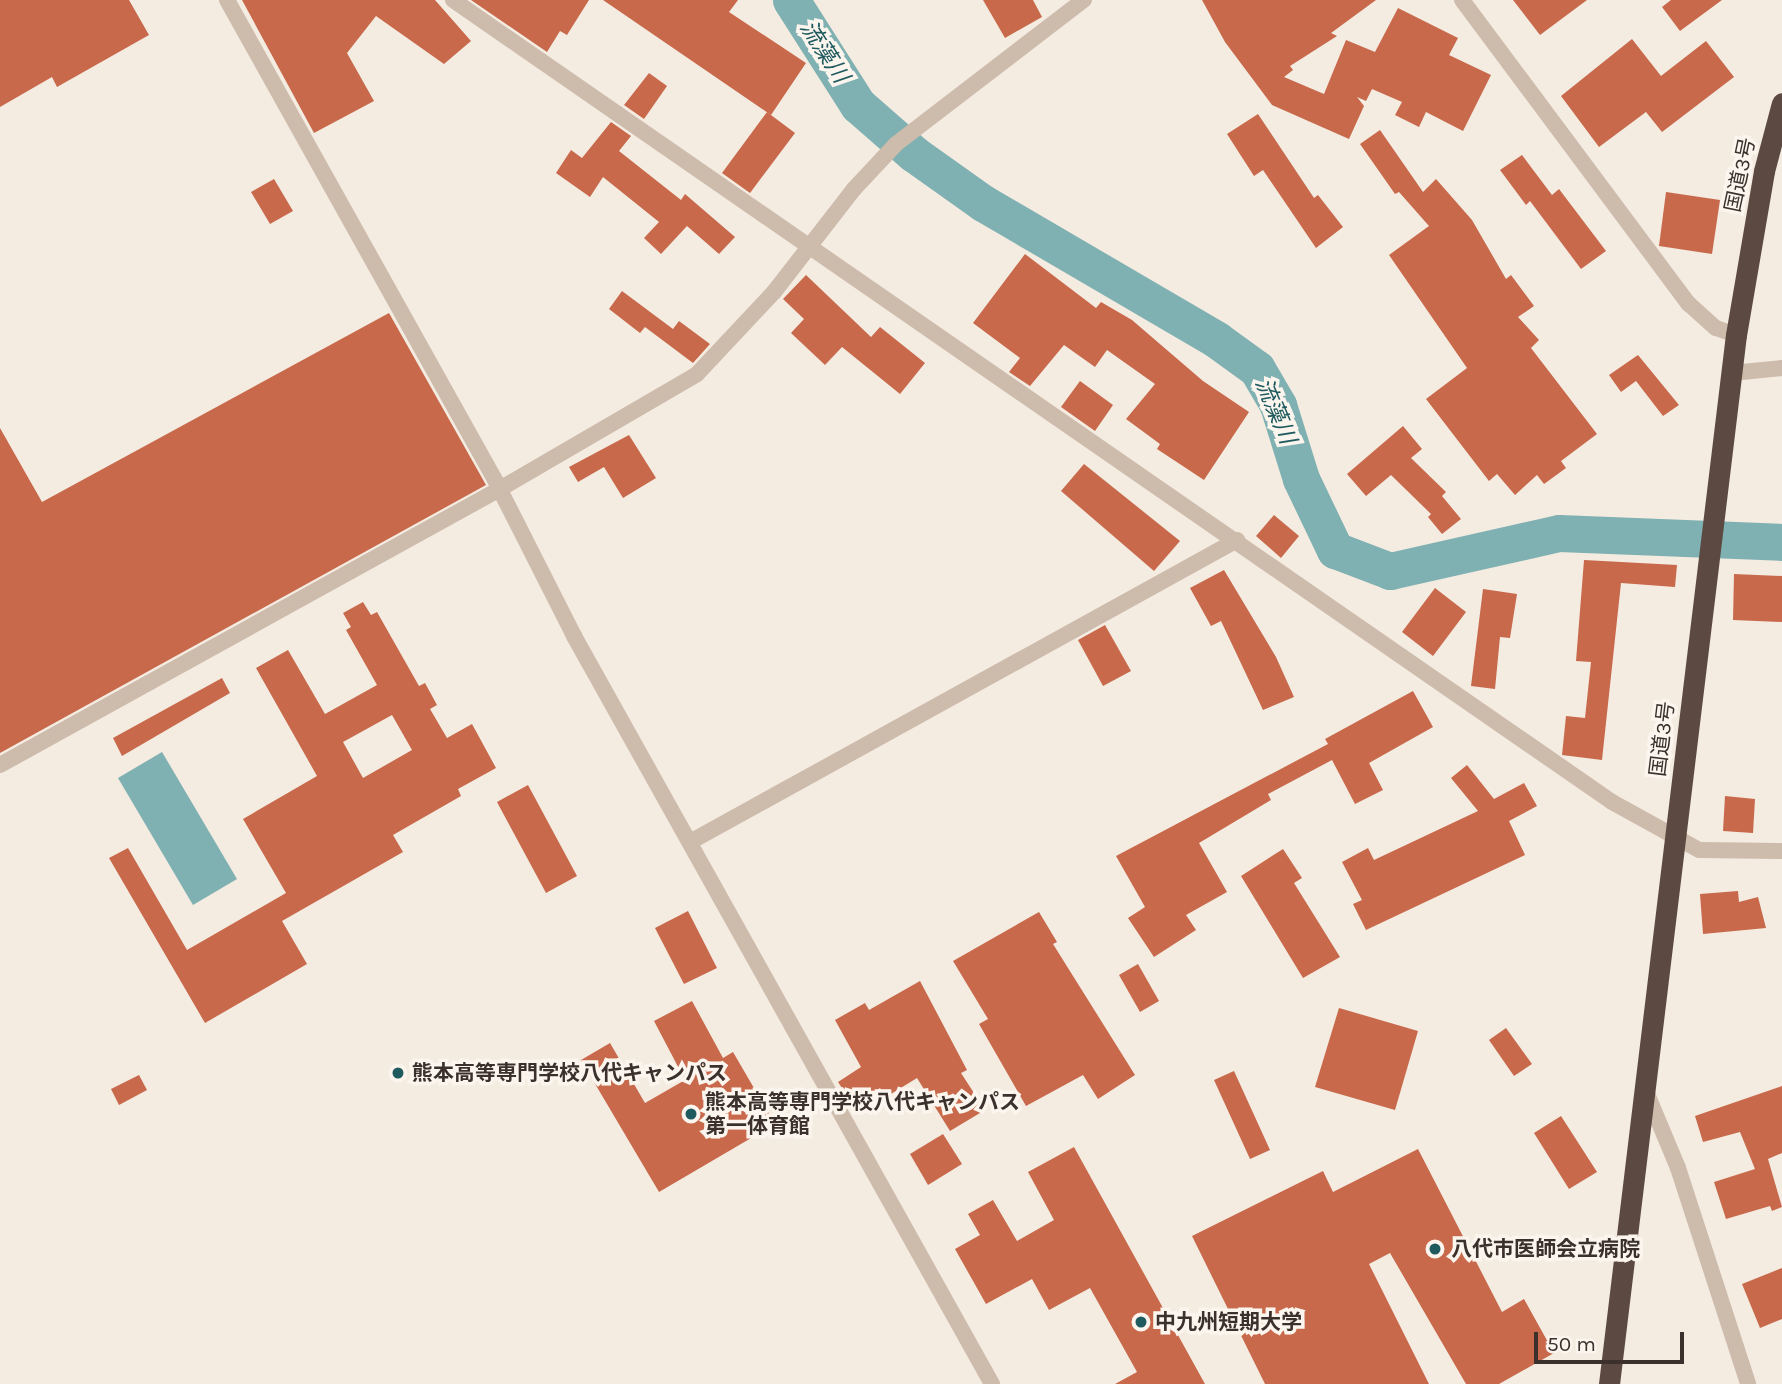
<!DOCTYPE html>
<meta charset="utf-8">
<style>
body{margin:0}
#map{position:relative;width:1782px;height:1384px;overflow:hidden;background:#f4ebe1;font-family:Karla,"Noto Sans JP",sans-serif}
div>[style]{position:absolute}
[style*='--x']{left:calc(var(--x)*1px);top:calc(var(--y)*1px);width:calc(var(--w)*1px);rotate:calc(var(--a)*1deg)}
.water>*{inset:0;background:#7fb0b2}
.river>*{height:37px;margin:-18.5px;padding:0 18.5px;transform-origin:18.5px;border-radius:18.5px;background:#7fb0b2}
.building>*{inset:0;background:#c8694b}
.street>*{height:16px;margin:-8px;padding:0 8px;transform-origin:8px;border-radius:8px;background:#cdbbac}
.highway>*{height:21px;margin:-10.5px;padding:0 10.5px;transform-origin:10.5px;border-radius:10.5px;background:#5c4a42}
.dots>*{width:19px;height:19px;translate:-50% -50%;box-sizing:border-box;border:4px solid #fbf5ee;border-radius:50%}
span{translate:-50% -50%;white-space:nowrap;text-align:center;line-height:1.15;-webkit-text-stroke:7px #fbf5ee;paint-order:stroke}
.street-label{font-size:21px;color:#3b302b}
.poi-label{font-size:21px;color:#3b302b;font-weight:700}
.left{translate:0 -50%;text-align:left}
.water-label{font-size:23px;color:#1f5a5e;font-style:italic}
.scale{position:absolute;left:1534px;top:1332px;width:150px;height:32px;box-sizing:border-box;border:4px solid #3b302b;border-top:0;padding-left:9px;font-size:21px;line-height:24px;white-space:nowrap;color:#3b302b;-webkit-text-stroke:5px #fbf5ee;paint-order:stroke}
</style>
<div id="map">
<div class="water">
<div style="clip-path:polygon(162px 752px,237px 879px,193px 905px,118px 778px)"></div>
</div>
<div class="river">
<div style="--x:791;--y:0;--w:125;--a:57.5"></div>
<div style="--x:858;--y:105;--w:74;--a:41.2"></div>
<div style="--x:914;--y:154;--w:85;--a:35.4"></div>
<div style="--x:983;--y:203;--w:271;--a:30.3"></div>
<div style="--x:1217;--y:340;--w:49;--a:35.9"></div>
<div style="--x:1257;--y:369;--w:42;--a:59.7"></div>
<div style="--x:1278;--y:405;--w:77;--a:72.7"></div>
<div style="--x:1301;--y:479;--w:79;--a:64.4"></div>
<div style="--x:1335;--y:550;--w:59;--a:20.9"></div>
<div style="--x:1390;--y:571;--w:173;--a:-12.7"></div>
<div style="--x:1559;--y:533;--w:223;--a:2.3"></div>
</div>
<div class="building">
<div style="clip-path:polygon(0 0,129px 0,149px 35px,57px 87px,52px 77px,0 107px)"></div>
<div style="clip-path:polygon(242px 0,435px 0,471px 41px,444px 64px,376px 16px,347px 53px,374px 101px,314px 133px)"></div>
<div style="clip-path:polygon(471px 0,589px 0,567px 35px,560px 31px,547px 52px)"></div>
<div style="clip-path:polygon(603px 0,738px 0,729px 12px,806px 63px,771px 115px)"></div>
<div style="clip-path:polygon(983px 0,1033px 0,1042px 17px,1005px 38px)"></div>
<div style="clip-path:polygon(1202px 0,1376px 0,1331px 33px,1337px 36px,1290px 66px,1293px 70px,1284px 77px,1324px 94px,1346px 40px,1375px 52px,1398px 8px,1458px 38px,1449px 55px,1491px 75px,1463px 131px,1426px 112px,1419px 127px,1395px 115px,1402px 102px,1372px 89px,1366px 101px,1357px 97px,1364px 106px,1349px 139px,1272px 105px,1225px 42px)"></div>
<div style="clip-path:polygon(1513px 0,1587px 0,1540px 35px)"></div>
<div style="clip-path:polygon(1671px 0,1722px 0,1680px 31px,1662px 7px)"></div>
<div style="clip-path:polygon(1632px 39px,1661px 76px,1706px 41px,1734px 77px,1662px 132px,1646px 112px,1599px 147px,1561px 96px)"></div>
<div style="clip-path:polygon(649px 73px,667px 86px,644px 119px,624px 105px)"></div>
<div style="clip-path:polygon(767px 112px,795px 133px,750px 193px,722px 173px)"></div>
<div style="clip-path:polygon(1258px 114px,1314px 198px,1318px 195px,1343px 227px,1316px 248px,1263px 170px,1254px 176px,1227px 134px)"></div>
<div style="clip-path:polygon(611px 122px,631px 136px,619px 151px,681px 200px,685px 194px,735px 237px,719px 254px,687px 226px,661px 254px,644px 238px,659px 222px,603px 177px,590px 197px,556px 173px,571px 150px,582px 158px)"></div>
<div style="clip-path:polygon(1380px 130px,1423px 192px,1436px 179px,1472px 220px,1506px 279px,1511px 275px,1534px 306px,1518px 317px,1539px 340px,1531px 348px,1597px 434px,1561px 461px,1566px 468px,1544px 484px,1537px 475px,1515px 495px,1497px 474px,1489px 481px,1426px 399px,1467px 368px,1389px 255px,1429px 226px,1399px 192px,1395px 194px,1360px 144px)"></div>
<div style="clip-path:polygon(1522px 155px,1552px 195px,1559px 189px,1606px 251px,1581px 269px,1530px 201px,1526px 205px,1500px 170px)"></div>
<div style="clip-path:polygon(274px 179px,293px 211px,270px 224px,251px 192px)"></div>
<div style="clip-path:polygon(1666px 192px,1720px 200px,1712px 254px,1659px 246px)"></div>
<div style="clip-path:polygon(1025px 254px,1096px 308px,1101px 302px,1132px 320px,1203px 381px,1249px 412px,1204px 480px,1157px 449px,1160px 444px,1126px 419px,1155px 384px,1107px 350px,1095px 367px,1064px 345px,1030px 386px,1009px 372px,1020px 358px,973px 323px)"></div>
<div style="clip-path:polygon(806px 275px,871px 337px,880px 327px,925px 363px,900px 394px,842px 347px,825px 365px,791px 333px,804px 319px,783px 299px)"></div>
<div style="clip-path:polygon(622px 291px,673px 329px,679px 321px,710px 344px,693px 363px,645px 327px,640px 333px,609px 309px)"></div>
<div style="clip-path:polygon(389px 313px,486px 485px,0 753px,0 428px,42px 502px)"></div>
<div style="clip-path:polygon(1638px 355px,1679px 405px,1663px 416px,1636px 381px,1621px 392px,1609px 375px)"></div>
<div style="clip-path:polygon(1080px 381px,1113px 405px,1095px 431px,1061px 407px)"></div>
<div style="clip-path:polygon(1403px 426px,1422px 449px,1411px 458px,1446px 492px,1442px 496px,1461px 519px,1442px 534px,1428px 517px,1431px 514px,1391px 475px,1366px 496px,1347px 474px)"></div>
<div style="clip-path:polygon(629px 435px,656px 478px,623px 498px,604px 467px,578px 482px,569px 467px)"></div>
<div style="clip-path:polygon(1084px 464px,1180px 541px,1154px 571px,1061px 491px)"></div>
<div style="clip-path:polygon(1274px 515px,1299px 536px,1281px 558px,1256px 536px)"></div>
<div style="clip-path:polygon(1584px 560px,1677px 565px,1675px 587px,1621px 583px,1602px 760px,1562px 755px,1566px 716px,1585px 718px,1591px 662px,1576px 661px)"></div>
<div style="clip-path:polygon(1224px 570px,1276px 657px,1294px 697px,1263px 710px,1221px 621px,1211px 626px,1190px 588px)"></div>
<div style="clip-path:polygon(1734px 574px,1782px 576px,1782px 622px,1733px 620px)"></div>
<div style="clip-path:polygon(1435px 588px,1466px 612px,1433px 656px,1402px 632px)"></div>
<div style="clip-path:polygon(1483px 589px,1517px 594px,1510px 638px,1500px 637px,1495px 689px,1471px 686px)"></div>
<div style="clip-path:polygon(evenodd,363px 602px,371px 615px,377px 612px,419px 686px,425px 683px,437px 705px,430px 709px,447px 738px,472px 724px,496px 768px,458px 789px,461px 796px,393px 835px,403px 852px,282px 921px,307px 964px,205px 1023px,109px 858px,128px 848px,187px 950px,286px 893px,243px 819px,317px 776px,256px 668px,288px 650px,325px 714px,377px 685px,346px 630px,351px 627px,343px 613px,363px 602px,392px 715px,412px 750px,363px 778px,343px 742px,392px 715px)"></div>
<div style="clip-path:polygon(1105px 625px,1131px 671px,1103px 686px,1078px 640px)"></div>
<div style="clip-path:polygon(222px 678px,230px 693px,122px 756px,113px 738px)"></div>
<div style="clip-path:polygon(1413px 691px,1433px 727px,1369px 763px,1383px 790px,1355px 804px,1332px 760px,1268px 794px,1271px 800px,1199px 843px,1227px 892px,1186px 915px,1196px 930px,1154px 957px,1128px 918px,1145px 907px,1116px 856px,1328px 744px,1325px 739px)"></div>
<div style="clip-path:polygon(1467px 765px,1494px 799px,1524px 783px,1537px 806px,1509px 821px,1525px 855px,1366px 930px,1353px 904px,1362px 900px,1342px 862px,1368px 848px,1374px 860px,1478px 811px,1451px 778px)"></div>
<div style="clip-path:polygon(528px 785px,577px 876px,546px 893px,497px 802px)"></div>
<div style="clip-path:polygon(1725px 796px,1755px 799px,1753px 833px,1723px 831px)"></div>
<div style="clip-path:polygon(1283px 849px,1302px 878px,1294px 883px,1340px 957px,1303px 978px,1241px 876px)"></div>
<div style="clip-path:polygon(1738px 891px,1739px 902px,1758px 897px,1766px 928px,1703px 934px,1700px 894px)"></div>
<div style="clip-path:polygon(688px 911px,717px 968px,684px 984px,655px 928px)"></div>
<div style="clip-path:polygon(1039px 912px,1057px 942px,1053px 944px,1135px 1075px,1098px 1099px,1083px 1075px,1026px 1106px,979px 1024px,988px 1019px,953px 961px)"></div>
<div style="clip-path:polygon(1138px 964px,1159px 1001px,1140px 1012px,1119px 975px)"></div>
<div style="clip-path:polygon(920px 981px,967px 1070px,961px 1073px,985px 1110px,950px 1131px,917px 1078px,886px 1097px,880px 1088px,854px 1106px,838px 1082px,861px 1067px,835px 1020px,865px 1003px,869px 1010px)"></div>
<div style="clip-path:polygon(692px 1001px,723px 1058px,733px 1052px,775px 1124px,659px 1192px,581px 1060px,610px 1043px,645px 1103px,685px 1080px,654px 1021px)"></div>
<div style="clip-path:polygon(1339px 1008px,1418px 1031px,1395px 1110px,1315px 1087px)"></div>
<div style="clip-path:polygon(1506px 1028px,1532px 1064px,1514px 1076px,1489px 1040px)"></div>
<div style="clip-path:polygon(1234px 1071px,1270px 1150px,1250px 1159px,1214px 1080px)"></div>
<div style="clip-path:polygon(139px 1075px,147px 1090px,119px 1105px,111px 1089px)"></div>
<div style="clip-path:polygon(1782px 1086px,1782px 1153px,1768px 1159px,1782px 1207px,1772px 1211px,1770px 1206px,1726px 1219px,1714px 1182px,1755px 1169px,1740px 1132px,1703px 1142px,1695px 1116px)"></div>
<div style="clip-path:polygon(1561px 1116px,1597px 1172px,1569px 1189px,1534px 1133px)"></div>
<div style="clip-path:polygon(943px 1134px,962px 1164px,928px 1185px,910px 1154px)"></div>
<div style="clip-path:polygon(1074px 1147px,1205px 1384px,1115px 1384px,1137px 1372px,1090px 1288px,1049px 1310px,1032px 1279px,986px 1304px,955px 1249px,980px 1235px,968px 1214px,993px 1200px,1017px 1241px,1054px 1220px,1028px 1172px)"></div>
<div style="clip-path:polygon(1418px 1149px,1502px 1312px,1524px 1299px,1554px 1353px,1499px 1384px,1466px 1384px,1390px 1253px,1369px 1264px,1429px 1384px,1265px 1384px,1192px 1236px,1323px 1171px,1333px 1192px)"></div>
<div style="clip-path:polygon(1782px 1268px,1782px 1319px,1760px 1328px,1742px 1284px)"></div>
</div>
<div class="street">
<div style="--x:227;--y:0;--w:550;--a:60.82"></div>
<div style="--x:495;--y:480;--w:175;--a:63.1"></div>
<div style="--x:574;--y:636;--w:857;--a:60.8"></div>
<div style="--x:453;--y:0;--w:1409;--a:34.68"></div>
<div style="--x:1612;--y:802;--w:99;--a:28.9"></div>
<div style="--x:1699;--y:850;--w:83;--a:0.7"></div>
<div style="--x:1462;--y:0;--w:379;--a:53.3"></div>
<div style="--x:1689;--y:304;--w:36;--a:42"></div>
<div style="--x:1716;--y:328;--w:21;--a:19"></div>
<div style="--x:1732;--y:373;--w:50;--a:-5.7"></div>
<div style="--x:0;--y:765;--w:569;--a:-28.91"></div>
<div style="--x:498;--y:490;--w:230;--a:-30.2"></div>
<div style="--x:697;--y:374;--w:112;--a:-46.8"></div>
<div style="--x:774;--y:292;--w:129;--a:-52.2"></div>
<div style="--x:853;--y:190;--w:63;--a:-46.9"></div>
<div style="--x:896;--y:144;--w:237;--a:-37.5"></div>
<div style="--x:690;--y:842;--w:625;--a:-28.9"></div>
<div style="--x:1645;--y:1089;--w:86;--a:67.3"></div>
<div style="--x:1678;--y:1168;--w:227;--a:72"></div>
</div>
<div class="highway">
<div style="--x:1609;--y:1384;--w:1057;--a:-83.1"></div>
<div style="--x:1736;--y:335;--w:166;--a:-80.3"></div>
<div style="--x:1764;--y:171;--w:70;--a:-75.2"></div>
</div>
<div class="dots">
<div style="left:398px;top:1073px;background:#1f5a5e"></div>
<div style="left:691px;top:1114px;background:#1f5a5e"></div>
<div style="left:1435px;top:1249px;background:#1f5a5e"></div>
<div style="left:1141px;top:1322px;background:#1f5a5e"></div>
</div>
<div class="street-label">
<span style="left:1740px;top:175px;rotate:-78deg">国道3号</span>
<span style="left:1662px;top:739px;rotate:-83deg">国道3号</span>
</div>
<div class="poi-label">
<span class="left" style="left:412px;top:1073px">熊本高等専門学校八代キャンパス</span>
<span class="left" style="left:705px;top:1114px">熊本高等専門学校八代キャンパス<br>第一体育館</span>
<span class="left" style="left:1451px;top:1249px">八代市医師会立病院</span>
<span class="left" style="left:1155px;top:1322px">中九州短期大学</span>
</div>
<div class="water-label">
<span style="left:824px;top:52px;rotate:57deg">流藻川</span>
<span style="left:1275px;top:411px;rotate:67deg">流藻川</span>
</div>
<div class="scale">50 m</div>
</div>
